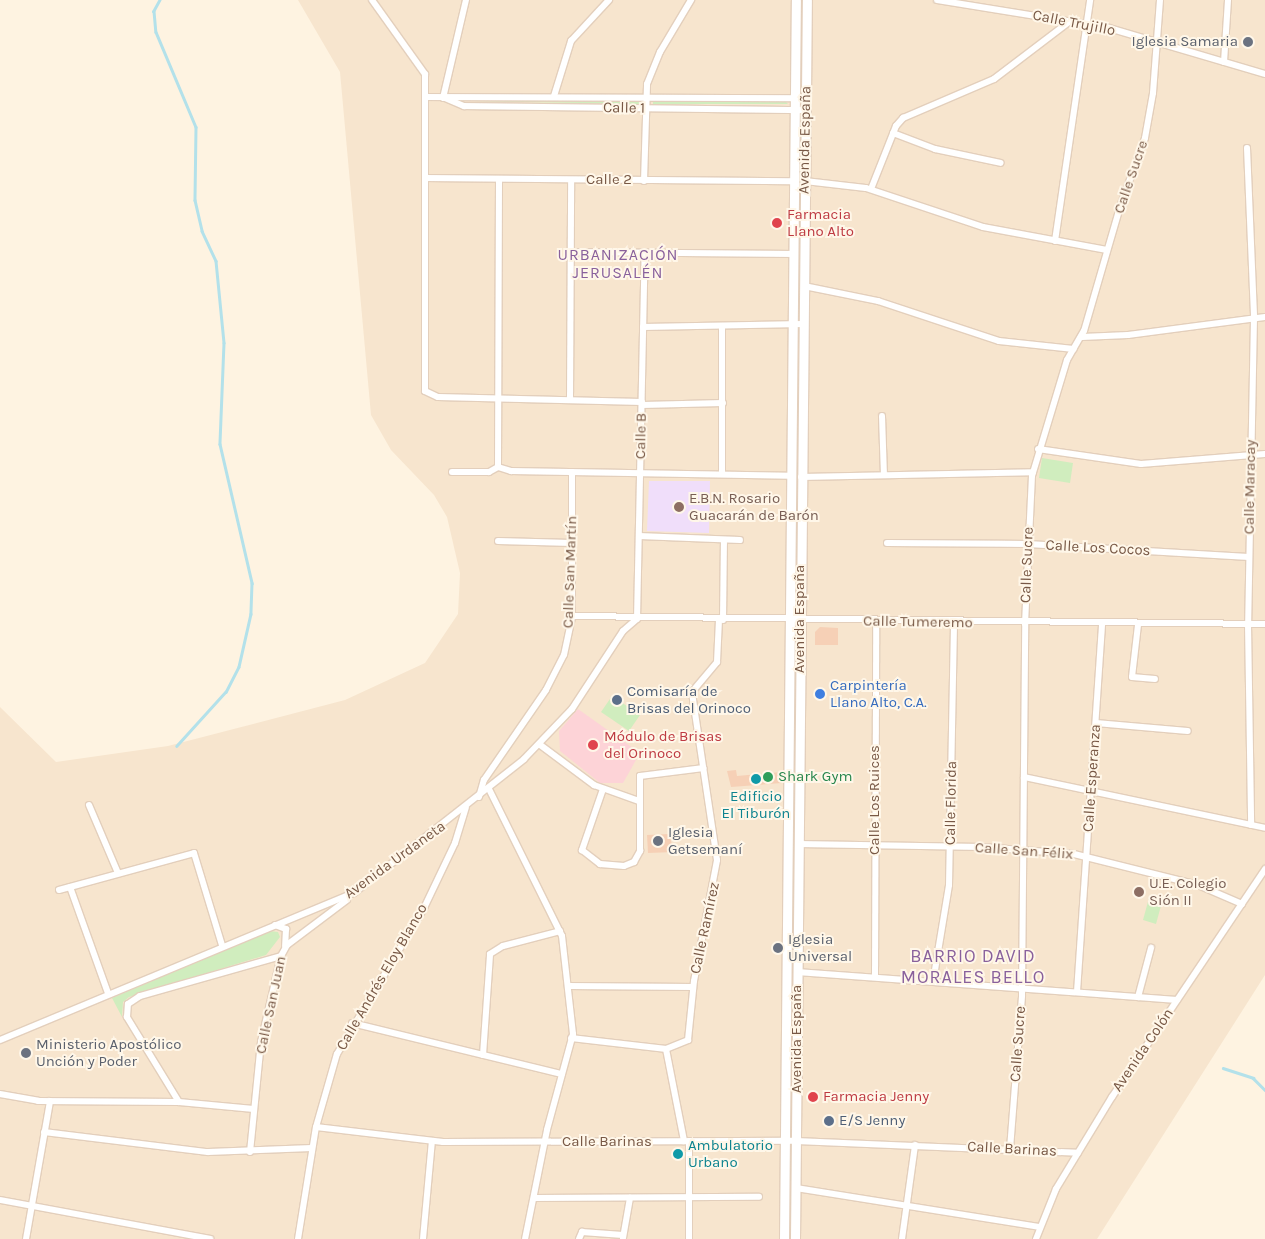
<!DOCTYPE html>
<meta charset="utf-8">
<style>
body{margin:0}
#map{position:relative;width:1265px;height:1239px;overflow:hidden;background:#fef3e1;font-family:Karla,sans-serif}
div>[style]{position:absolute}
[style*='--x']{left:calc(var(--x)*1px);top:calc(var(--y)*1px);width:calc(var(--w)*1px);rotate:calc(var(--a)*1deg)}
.residential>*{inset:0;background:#f7e5ce}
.education>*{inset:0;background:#f0defa}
.medical>*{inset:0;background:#fdd3d7}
.green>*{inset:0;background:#d0edbe}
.stream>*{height:2.5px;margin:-1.25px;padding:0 1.25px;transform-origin:1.25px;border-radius:1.25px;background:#b3e1ea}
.building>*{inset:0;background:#f6d0b6}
.roads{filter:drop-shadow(1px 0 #e3cfbc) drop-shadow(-1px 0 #e3cfbc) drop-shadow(0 1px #e3cfbc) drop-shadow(0 -1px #e3cfbc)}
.street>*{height:6px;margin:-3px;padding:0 3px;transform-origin:3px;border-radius:3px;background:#fff}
.secondary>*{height:9px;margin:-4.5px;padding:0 4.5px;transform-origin:4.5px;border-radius:4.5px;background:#fff}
.dots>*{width:14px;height:14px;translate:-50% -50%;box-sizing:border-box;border:2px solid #fff7e9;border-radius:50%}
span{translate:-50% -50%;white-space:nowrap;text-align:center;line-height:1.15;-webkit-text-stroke:4px #fff7e9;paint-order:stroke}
.street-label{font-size:15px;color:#785845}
.worship-label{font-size:15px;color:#5b616d}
.right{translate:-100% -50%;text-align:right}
.left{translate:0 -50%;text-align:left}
.health-label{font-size:15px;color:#be3a42}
.education-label{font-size:15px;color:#785e54}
.shop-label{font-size:15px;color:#366cbe}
.service-label{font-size:15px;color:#4e5e75}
.leisure-label{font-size:15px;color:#27864d}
.culture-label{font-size:15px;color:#0d838f}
.neighbourhood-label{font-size:16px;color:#89609c;letter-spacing:1px}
.quarter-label{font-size:18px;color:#89609c;letter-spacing:1px}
</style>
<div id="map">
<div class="residential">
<div style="clip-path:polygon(298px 0,1265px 0,1265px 975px,1097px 1239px,0 1239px,0 707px,56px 762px,168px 746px,345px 700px,425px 663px,458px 614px,460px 573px,447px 517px,434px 495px,391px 450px,371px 415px,340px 72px)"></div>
</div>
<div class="education">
<div style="clip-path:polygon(649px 481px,710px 481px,709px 533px,647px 531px)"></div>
</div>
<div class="medical">
<div style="clip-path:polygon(578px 709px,640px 753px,623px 783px,600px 783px,560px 751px,559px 731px)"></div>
</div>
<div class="green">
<div style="clip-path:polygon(473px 101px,639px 101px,641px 102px,639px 104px)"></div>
<div style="clip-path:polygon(653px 101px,786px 102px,788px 104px,653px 104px)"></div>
<div style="clip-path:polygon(800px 125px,799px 318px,798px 320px,796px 319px)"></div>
<div style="clip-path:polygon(797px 333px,799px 334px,795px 612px,796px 333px)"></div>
<div style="clip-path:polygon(1042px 458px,1073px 463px,1070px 483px,1039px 478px)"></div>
<div style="clip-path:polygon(794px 632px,797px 634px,791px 1138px,789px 1137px)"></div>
<div style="clip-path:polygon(612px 696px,640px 715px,629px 731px,601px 712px)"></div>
<div style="clip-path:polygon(1149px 898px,1162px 902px,1156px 924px,1143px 920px)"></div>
<div style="clip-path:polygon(270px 931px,278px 932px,280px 937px,266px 955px,129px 997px,123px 1002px,122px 1017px,112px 998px)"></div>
</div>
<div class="stream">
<div style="--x:160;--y:0;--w:13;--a:119"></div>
<div style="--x:154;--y:11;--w:21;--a:85"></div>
<div style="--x:156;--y:32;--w:103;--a:67.2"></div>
<div style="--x:196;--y:127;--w:73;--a:90.8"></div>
<div style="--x:195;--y:200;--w:32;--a:77"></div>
<div style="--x:202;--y:231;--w:33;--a:65"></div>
<div style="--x:216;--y:261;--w:82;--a:84.4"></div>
<div style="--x:224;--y:343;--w:101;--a:92.3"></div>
<div style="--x:220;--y:444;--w:143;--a:77"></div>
<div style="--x:252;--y:583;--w:31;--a:92"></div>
<div style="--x:251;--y:614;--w:54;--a:102.8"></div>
<div style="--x:239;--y:667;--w:28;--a:117"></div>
<div style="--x:226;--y:692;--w:73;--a:132.2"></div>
<div style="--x:1223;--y:1068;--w:32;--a:18"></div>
<div style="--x:1253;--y:1078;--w:17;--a:45"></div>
</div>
<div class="building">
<div style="clip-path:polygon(820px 627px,838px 628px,838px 645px,815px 645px,815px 632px)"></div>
<div style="clip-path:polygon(736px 770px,737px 776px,782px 772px,782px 783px,731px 787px,727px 771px)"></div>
<div style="clip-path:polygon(669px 834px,674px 852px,648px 853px,647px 835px)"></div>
</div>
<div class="roads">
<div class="street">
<div style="--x:372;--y:0;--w:91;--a:54.4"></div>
<div style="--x:425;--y:74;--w:317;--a:90"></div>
<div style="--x:425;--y:391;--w:14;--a:25"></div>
<div style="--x:438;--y:397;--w:204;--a:1.4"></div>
<div style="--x:937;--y:0;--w:174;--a:9.2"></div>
<div style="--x:1109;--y:28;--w:163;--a:16.4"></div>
<div style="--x:1224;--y:62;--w:62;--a:-86.3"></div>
<div style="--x:554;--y:96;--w:58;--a:-72.8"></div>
<div style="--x:571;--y:41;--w:56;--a:-47.2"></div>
<div style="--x:426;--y:97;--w:380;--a:0.2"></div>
<div style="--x:443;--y:98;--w:101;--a:-76.8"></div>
<div style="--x:445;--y:98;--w:21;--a:23"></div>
<div style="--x:464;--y:106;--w:342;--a:0.7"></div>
<div style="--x:893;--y:133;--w:45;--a:20.9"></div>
<div style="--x:935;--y:149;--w:67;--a:12"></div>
<div style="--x:1247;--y:148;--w:170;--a:87.6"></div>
<div style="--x:1254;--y:318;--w:306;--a:91.1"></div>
<div style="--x:1248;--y:624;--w:201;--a:89.1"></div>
<div style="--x:425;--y:178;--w:368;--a:0.5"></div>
<div style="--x:644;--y:181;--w:97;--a:-88.2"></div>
<div style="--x:647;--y:84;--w:35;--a:-68"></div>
<div style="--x:660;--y:52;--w:61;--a:-59.2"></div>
<div style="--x:805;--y:181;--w:61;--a:6.5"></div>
<div style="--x:866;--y:188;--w:123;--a:18.4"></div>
<div style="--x:983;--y:227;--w:126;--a:10.5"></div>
<div style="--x:871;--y:189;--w:68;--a:-68.4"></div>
<div style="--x:896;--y:126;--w:11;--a:-49"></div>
<div style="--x:903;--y:118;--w:99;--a:-23.2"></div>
<div style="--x:994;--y:79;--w:96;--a:-37.3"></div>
<div style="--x:1055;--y:241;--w:244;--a:-81.7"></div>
<div style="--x:571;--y:252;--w:221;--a:0.5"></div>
<div style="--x:804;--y:286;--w:76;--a:11.5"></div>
<div style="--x:878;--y:301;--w:127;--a:18.3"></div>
<div style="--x:999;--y:341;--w:75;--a:6.1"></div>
<div style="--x:643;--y:327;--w:160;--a:-1.1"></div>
<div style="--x:1082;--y:337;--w:46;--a:-2.5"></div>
<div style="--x:1128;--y:335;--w:138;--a:-7.5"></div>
<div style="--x:570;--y:400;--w:220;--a:-89.7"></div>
<div style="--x:642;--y:405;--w:81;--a:-1.4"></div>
<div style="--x:882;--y:416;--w:59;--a:88.1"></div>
<div style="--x:1038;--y:449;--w:104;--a:8.3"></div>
<div style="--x:1141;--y:464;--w:124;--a:-4.6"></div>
<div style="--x:498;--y:467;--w:14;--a:17"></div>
<div style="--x:511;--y:471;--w:279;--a:1"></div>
<div style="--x:498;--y:467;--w:287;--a:-89.8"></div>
<div style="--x:452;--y:472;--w:37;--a:0"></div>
<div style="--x:489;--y:472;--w:10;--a:-29"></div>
<div style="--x:722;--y:474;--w:148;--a:-90"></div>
<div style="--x:801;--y:477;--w:232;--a:-1.2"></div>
<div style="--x:639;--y:536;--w:101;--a:2.3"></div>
<div style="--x:498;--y:541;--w:74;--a:1.5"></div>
<div style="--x:887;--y:543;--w:141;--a:0.4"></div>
<div style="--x:1028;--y:544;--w:221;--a:3.4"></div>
<div style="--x:572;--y:616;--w:693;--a:0.66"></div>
<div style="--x:637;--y:619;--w:367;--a:-88.8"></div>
<div style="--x:723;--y:620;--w:80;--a:-89.3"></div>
<div style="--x:1138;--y:625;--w:52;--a:96.6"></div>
<div style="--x:1132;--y:677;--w:23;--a:5"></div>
<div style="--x:1096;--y:723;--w:92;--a:5"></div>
<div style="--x:539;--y:744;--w:69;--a:36.7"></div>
<div style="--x:594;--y:785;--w:48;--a:19.6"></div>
<div style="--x:1024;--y:777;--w:246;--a:11.9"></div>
<div style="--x:489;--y:789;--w:164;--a:63.6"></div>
<div style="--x:562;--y:936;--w:99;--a:83.6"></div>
<div style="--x:573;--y:1034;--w:99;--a:105.2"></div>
<div style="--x:547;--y:1130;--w:111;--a:101.4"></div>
<div style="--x:603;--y:789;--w:65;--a:109"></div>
<div style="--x:582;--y:850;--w:23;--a:38"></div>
<div style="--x:600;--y:864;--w:24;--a:5"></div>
<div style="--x:624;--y:866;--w:11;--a:-22"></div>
<div style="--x:634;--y:862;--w:13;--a:-61"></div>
<div style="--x:640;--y:851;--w:75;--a:-90"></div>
<div style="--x:640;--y:776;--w:64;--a:-7.2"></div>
<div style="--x:479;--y:797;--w:18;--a:-74"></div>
<div style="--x:484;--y:780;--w:109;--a:-55.4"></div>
<div style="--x:546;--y:690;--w:39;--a:-63"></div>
<div style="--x:564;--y:655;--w:40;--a:-78"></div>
<div style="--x:572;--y:616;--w:144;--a:-90"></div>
<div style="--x:89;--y:805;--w:74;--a:66.9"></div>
<div style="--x:798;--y:844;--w:184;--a:0.9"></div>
<div style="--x:982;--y:847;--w:92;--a:4.4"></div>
<div style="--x:1074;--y:854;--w:128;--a:14"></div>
<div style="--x:1198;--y:885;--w:48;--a:23.4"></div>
<div style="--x:70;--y:887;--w:113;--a:70.3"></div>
<div style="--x:59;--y:890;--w:140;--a:-15.3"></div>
<div style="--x:194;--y:853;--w:96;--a:73.1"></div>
<div style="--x:275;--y:925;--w:12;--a:20"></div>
<div style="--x:286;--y:929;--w:17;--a:93"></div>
<div style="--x:797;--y:972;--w:381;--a:4.2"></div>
<div style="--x:875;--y:977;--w:355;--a:-89.8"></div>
<div style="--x:933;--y:982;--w:98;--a:-80.6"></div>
<div style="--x:949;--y:885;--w:262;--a:-88.9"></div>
<div style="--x:568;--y:986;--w:125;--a:0.5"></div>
<div style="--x:1077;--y:992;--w:368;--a:-86.1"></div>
<div style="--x:1138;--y:997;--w:51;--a:-75.1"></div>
<div style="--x:352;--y:1023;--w:216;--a:13.7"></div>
<div style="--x:571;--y:1038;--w:96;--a:6.6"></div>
<div style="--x:666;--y:1049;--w:24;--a:-22"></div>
<div style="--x:688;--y:1040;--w:59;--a:-84.2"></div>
<div style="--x:694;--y:981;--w:123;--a:-79.2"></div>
<div style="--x:717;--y:860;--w:170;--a:-98.5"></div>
<div style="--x:692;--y:692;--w:39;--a:-50"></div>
<div style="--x:717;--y:662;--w:42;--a:-87.3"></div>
<div style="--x:0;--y:1040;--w:383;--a:-22.6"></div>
<div style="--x:354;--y:893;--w:216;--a:-38.2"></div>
<div style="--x:524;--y:759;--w:69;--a:-46.2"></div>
<div style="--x:572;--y:709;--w:93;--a:-56.8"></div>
<div style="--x:623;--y:631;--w:18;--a:-41"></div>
<div style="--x:666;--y:1049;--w:94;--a:78.9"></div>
<div style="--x:483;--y:1055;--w:101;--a:-86"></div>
<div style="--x:490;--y:954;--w:15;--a:-32"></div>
<div style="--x:503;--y:946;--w:59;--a:-14.7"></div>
<div style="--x:0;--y:1094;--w:39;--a:10"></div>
<div style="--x:38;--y:1101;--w:141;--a:0.4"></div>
<div style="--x:179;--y:1102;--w:75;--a:5.3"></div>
<div style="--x:179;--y:1102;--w:100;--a:-121.5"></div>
<div style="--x:127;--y:1017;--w:13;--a:-86"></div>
<div style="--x:128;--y:1004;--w:14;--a:-34"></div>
<div style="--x:140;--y:996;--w:147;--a:-15.8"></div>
<div style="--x:316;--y:1127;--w:128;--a:6.7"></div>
<div style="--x:443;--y:1142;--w:353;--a:-0.2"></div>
<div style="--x:796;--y:1141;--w:282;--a:2.4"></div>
<div style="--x:44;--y:1132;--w:165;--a:7"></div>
<div style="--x:208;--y:1152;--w:104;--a:-2.2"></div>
<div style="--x:689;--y:1141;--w:98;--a:90"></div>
<div style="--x:1010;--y:1149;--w:154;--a:-85.5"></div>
<div style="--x:1022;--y:995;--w:371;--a:-89.5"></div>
<div style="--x:1025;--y:624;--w:148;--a:-87.3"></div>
<div style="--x:1032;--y:476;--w:121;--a:-73.2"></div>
<div style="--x:1067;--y:360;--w:34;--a:-60"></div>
<div style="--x:1084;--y:331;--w:132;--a:-73.8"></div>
<div style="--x:1121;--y:204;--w:70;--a:-70"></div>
<div style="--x:1145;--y:138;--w:46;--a:-79.9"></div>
<div style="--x:1153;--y:93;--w:93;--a:-85.7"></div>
<div style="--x:250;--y:1152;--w:111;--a:-84.3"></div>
<div style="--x:261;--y:1042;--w:88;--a:-76.9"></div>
<div style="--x:281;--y:956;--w:13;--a:-61"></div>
<div style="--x:287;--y:945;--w:75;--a:-36.9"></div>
<div style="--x:796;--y:1188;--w:246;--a:9.1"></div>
<div style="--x:534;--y:1198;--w:225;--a:-0.3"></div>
<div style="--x:0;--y:1200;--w:214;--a:10.5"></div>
<div style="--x:623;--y:1238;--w:41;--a:-80.1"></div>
<div style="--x:26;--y:1239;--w:140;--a:-80.1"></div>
<div style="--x:298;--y:1239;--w:113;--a:-80.9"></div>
<div style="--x:316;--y:1127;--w:76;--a:-74"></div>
<div style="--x:337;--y:1054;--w:170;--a:-59.2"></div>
<div style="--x:424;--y:908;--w:72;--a:-64.5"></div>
<div style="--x:455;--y:843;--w:37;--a:-73"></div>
<div style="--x:423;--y:1239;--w:98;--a:-84.8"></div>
<div style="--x:579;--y:1239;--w:8;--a:-67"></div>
<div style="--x:582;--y:1232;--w:41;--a:4.2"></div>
<div style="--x:902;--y:1239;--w:95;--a:-82.1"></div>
<div style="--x:1036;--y:1239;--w:54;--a:-68.2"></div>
<div style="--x:1056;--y:1189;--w:108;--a:-58.7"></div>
<div style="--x:1112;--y:1097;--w:275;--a:-56.1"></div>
</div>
<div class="secondary">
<div style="--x:784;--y:1239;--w:1239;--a:-89.45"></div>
<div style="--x:795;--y:1239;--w:1239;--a:-89.45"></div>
</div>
</div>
<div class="dots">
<div style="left:1248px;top:42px;background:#6b7280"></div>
<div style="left:777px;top:223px;background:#e0444e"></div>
<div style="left:679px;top:507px;background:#8d6e63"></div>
<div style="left:820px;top:694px;background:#3f7fe0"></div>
<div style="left:617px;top:700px;background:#5c6f8a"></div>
<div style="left:593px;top:745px;background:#e0444e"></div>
<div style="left:768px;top:777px;background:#2e9e5b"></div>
<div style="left:756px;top:779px;background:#0f9aa8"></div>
<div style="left:658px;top:841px;background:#6b7280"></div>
<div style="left:1139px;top:892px;background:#8d6e63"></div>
<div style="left:778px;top:948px;background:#6b7280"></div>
<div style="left:26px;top:1053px;background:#6b7280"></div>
<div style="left:813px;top:1097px;background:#e0444e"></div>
<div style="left:829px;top:1121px;background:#5c6f8a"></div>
<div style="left:678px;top:1154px;background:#0f9aa8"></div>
</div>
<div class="street-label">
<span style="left:1074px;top:23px;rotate:11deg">Calle Trujillo</span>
<span style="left:624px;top:108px;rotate:1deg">Calle 1</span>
<span style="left:805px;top:140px;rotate:-89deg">Avenida España</span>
<span style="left:1131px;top:177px;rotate:-71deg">Calle Sucre</span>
<span style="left:609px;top:180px">Calle 2</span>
<span style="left:641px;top:436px;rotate:-89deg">Calle B</span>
<span style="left:1250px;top:487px;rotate:-89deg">Calle Maracay</span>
<span style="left:1098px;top:548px;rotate:3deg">Calle Los Cocos</span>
<span style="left:1027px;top:565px;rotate:-88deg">Calle Sucre</span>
<span style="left:570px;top:572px;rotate:-88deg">Calle San Martín</span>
<span style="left:800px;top:619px;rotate:-90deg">Avenida España</span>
<span style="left:918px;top:622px;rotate:1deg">Calle Tumeremo</span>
<span style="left:1092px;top:778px;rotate:-86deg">Calle Esperanza</span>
<span style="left:875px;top:800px;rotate:-90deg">Calle Los Ruices</span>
<span style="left:951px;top:803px;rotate:-89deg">Calle Florida</span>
<span style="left:1024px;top:851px;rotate:4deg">Calle San Félix</span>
<span style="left:395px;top:860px;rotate:-36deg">Avenida Urdaneta</span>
<span style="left:705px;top:928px;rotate:-78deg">Calle Ramírez</span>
<span style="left:382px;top:977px;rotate:-60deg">Calle Andrés Eloy Blanco</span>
<span style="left:271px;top:1005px;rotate:-78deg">Calle San Juan</span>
<span style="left:797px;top:1039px;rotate:-90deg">Avenida España</span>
<span style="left:1018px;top:1044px;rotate:-86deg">Calle Sucre</span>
<span style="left:1143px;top:1050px;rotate:-56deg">Avenida Colón</span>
<span style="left:607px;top:1142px">Calle Barinas</span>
<span style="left:1012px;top:1149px;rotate:3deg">Calle Barinas</span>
</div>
<div class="worship-label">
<span class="right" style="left:1238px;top:42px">Iglesia Samaria</span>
<span class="left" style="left:668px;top:841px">Iglesia<br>Getsemaní</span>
<span class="left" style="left:788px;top:948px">Iglesia<br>Universal</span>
<span class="left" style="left:36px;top:1053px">Ministerio Apostólico<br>Unción y Poder</span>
</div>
<div class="health-label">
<span class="left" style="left:787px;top:223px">Farmacia<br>Llano Alto</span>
<span class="left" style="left:604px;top:745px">Módulo de Brisas<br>del Orinoco</span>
<span class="left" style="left:823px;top:1097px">Farmacia Jenny</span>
</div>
<div class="education-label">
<span class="left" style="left:689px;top:507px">E.B.N. Rosario<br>Guacarán de Barón</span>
<span class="left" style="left:1149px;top:892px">U.E. Colegio<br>Sión II</span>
</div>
<div class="shop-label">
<span class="left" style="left:830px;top:694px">Carpintería<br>Llano Alto, C.A.</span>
</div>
<div class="service-label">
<span class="left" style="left:627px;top:700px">Comisaría de<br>Brisas del Orinoco</span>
<span class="left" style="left:839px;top:1121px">E/S Jenny</span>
</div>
<div class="leisure-label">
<span class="left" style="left:778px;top:777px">Shark Gym</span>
</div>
<div class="culture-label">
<span style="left:756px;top:805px">Edificio<br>El Tiburón</span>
<span class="left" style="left:688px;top:1154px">Ambulatorio<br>Urbano</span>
</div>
<div class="neighbourhood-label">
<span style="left:618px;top:264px">URBANIZACIÓN<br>JERUSALÉN</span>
</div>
<div class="quarter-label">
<span style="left:973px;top:967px">BARRIO DAVID<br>MORALES BELLO</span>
</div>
</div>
